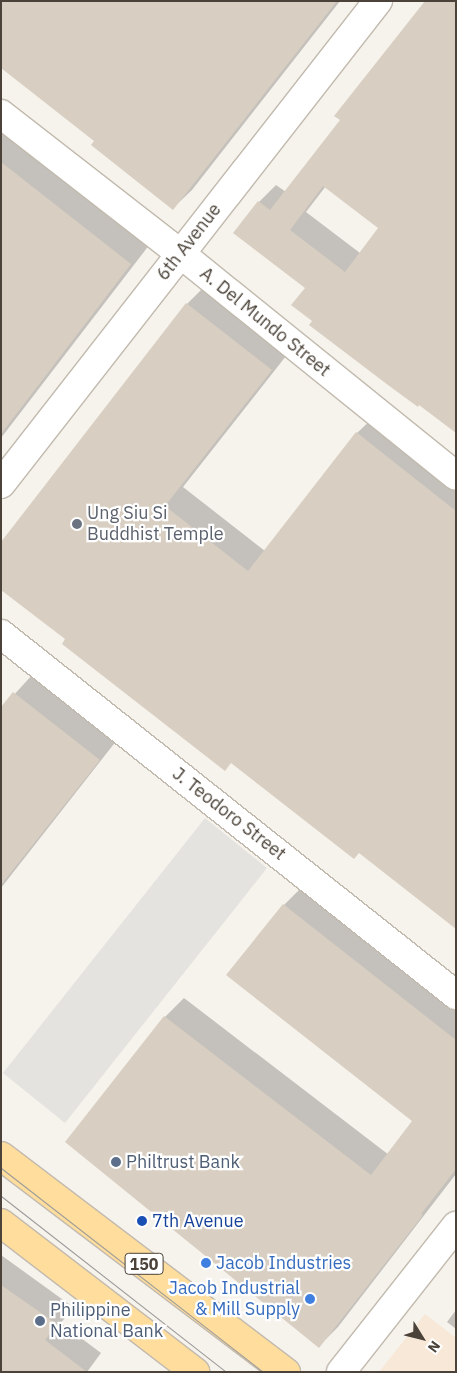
<!DOCTYPE html>
<style>
body{margin:0}
#map{position:relative;width:457px;height:1373px;overflow:hidden;background:#f6f2ec;font-family:"IBM Plex Sans",sans-serif}
div>[style]{position:absolute}
[style*='--x']{left:calc(var(--x)*1px);top:calc(var(--y)*1px);width:calc(var(--w)*1px);rotate:calc(var(--a)*1deg)}
.commercial>*{inset:0;background:#f7e8d8}
.parking>*{inset:0;background:#e5e3e0}
.shadow>*{inset:0;background:#0003}
.building>*{inset:0;background:#d8cec1}
.roads{filter:drop-shadow(1px 0 #c2baae) drop-shadow(-1px 0 #c2baae) drop-shadow(0 1px #c2baae) drop-shadow(0 -1px #c2baae)}
.minor>*{height:28px;margin:-14px;padding:0 14px;transform-origin:14px;border-radius:14px;background:#fff}
.tertiary>*{height:28px;margin:-14px;padding:0 14px;transform-origin:14px;border-radius:14px;background:#fff}
.primary>*{height:28px;margin:-14px;padding:0 14px;transform-origin:14px;border-radius:14px;background:#ffdd9c}
.tram>*{height:1px;margin:-0.5px;padding:0 0.5px;transform-origin:0.5px;border-radius:0.5px;background:#9a9a9a}
.dots>*{width:14px;height:14px;translate:-50% -50%;box-sizing:border-box;border:2px solid #fff;border-radius:50%}
span{translate:-50% -50%;white-space:nowrap;text-align:center;line-height:1.15;-webkit-text-stroke:4.5px #fff;paint-order:stroke}
.shield-label span{padding:1px 4px;background:#fff;border:1px solid;border-radius:4px;-webkit-text-stroke-width:0}
.shield-label{font-size:16px;color:#4b4339;font-weight:700}
.street-label{font-size:18px;color:#4b4339}
.worship-label{font-size:18px;color:#5b616d}
.left{translate:0 -50%;text-align:left}
.service-label{font-size:18px;color:#4e5e75}
.transit-label{font-size:18px;color:#164399}
.shop-label{font-size:18px;color:#366cbe}
.right{translate:-100% -50%;text-align:right}
.frame{position:absolute;inset:0;border:2px solid #4b4339;pointer-events:none}
.north{position:absolute;left:397px;top:1313px;width:50px;height:50px;-webkit-text-stroke:4px #fff;paint-order:stroke;rotate:126deg;font-size:14px;font-weight:700;line-height:20px;text-align:center;color:#4b4339}
.north::after{content:'';display:block;margin:auto;width:18px;height:22px;background:#4b4339;clip-path:polygon(50% 0,100% 100%,50% 72%,0 100%)}
</style>
<div id="map">
<div class="commercial">
<div style="clip-path:polygon(425px 1314px,456px 1338px,456px 1372px,379px 1372px)"></div>
</div>
<div class="parking">
<div style="clip-path:polygon(205px 818px,267px 868px,65px 1123px,3px 1073px)"></div>
</div>
<div class="shadow">
<div style="clip-path:polygon(1px 1px,340px 1px,192px 190px,173px 208px,96px 141px)"></div>
<div style="clip-path:polygon(evenodd,426px 1px,419px 404px,314px 321px,306px 288px,259px 202px,276px 185px,286px 192px,341px 120px,426px 1px,326px 186px,380px 228px,360px 253px,306px 212px,326px 186px)"></div>
<div style="clip-path:polygon(1px 127px,150px 244px,1px 438px)"></div>
<div style="clip-path:polygon(206px 285px,290px 351px,183px 487px,265px 551px,357px 433px,376px 415px,456px 477px,456px 927px,359px 852px,67px 639px,187px 304px)"></div>
<div style="clip-path:polygon(33px 674px,117px 740px,1px 888px,1px 709px)"></div>
<div style="clip-path:polygon(303px 886px,456px 1006px,456px 1174px,338px 1327px,319px 1346px,165px 1017px,184px 998px,389px 1155px,414px 1121px,284px 905px)"></div>
<div style="clip-path:polygon(1px 1255px,73px 1307px,61px 1323px,101px 1353px,87px 1372px,1px 1372px)"></div>
<div style="clip-path:polygon(456px 1310px,456px 1329px,447px 1322px)"></div>
</div>
<div class="building">
<div style="clip-path:polygon(1px 1px,337px 1px,173px 210px,91px 145px,94px 141px,1px 68px)"></div>
<div style="clip-path:polygon(evenodd,425px 1px,456px 1px,456px 433px,419px 405px,418px 407px,388px 385px,309px 325px,312px 321px,291px 305px,305px 288px,233px 233px,258px 201px,270px 210px,340px 120px,334px 116px,425px 1px,323px 186px,378px 228px,345px 272px,290px 230px,323px 186px)"></div>
<div style="clip-path:polygon(1px 162px,131px 264px,1px 434px)"></div>
<div style="clip-path:polygon(186px 303px,272px 370px,165px 506px,248px 571px,356px 432px,456px 511px,456px 929px,359px 853px,354px 859px,231px 763px,225px 771px,62px 644px,65px 639px,1px 590px,1px 542px)"></div>
<div style="clip-path:polygon(13px 692px,100px 760px,1px 885px,1px 707px)"></div>
<div style="clip-path:polygon(283px 904px,456px 1040px,456px 1169px,421px 1214px,423px 1215px,319px 1348px,65px 1142px,164px 1016px,371px 1175px,412px 1121px,226px 975px)"></div>
<div style="clip-path:polygon(1px 1285px,57px 1324px,45px 1340px,87px 1372px,1px 1372px)"></div>
</div>
<div class="roads">
<div class="minor">
<div style="--x:1;--y:114;--w:228;--a:37.9"></div>
<div style="--x:181;--y:254;--w:353;--a:38.9"></div>
<div style="--x:1;--y:484;--w:613;--a:-52.03"></div>
<div style="--x:1;--y:634;--w:581;--a:38.43"></div>
</div>
<div class="tertiary">
<div style="--x:341;--y:1372;--w:186;--a:-51.8"></div>
</div>
<div class="primary">
<div style="--x:1;--y:1156;--w:358;--a:37.2"></div>
<div style="--x:1;--y:1223;--w:245;--a:37.5"></div>
</div>
</div>
<div class="tram">
<div style="--x:1;--y:1168;--w:332;--a:37.9"></div>
<div style="--x:1;--y:1196;--w:286;--a:38"></div>
</div>
<div class="dots">
<div style="left:77px;top:524px;background:#6b7280"></div>
<div style="left:116px;top:1162px;background:#5c6f8a"></div>
<div style="left:142px;top:1221px;background:#1a4fb4"></div>
<div style="left:206px;top:1263px;background:#3f7fe0"></div>
<div style="left:310px;top:1299px;background:#3f7fe0"></div>
<div style="left:40px;top:1321px;background:#5c6f8a"></div>
</div>
<div class="shield-label">
<span style="left:144px;top:1264px">150</span>
</div>
<div class="street-label">
<span style="left:189px;top:242px;rotate:-52deg">6th Avenue</span>
<span style="left:265px;top:322px;rotate:39deg">A. Del Mundo Street</span>
<span style="left:229px;top:814px;rotate:38deg">J. Teodoro Street</span>
</div>
<div class="worship-label">
<span class="left" style="left:87px;top:524px">Ung Siu Si<br>Buddhist Temple</span>
</div>
<div class="service-label">
<span class="left" style="left:126px;top:1162px">Philtrust Bank</span>
<span class="left" style="left:50px;top:1321px">Philippine<br>National Bank</span>
</div>
<div class="transit-label">
<span class="left" style="left:152px;top:1221px">7th Avenue</span>
</div>
<div class="shop-label">
<span class="left" style="left:216px;top:1263px">Jacob Industries</span>
<span class="right" style="left:300px;top:1299px">Jacob Industrial<br>&amp; Mill Supply</span>
</div>
<div class="frame"></div>
<div class="north">N</div>
</div>
